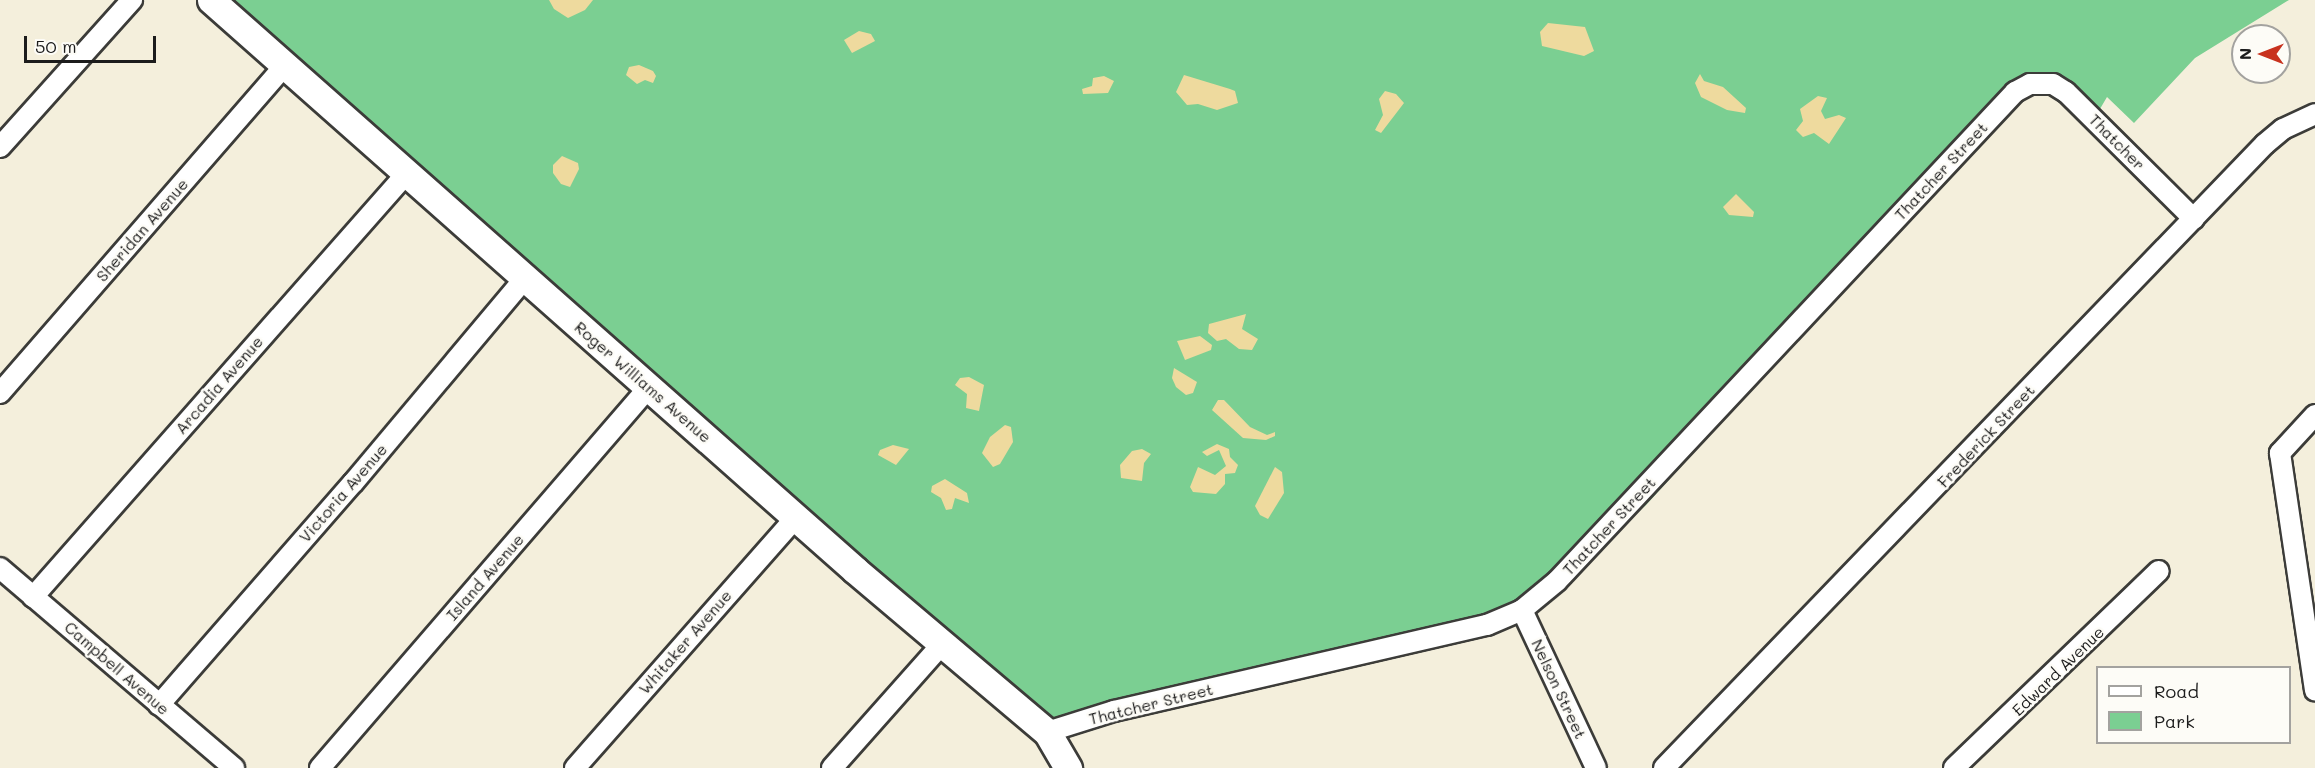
<!DOCTYPE html>
<style>
body{margin:0}
#map{position:relative;width:2315px;height:768px;overflow:hidden;background:#f4efdc;font-family:Mali,sans-serif}
div>[style]{position:absolute}
[style*='--x']{left:calc(var(--x)*1px);top:calc(var(--y)*1px);width:calc(var(--w)*1px);rotate:calc(var(--a)*1deg)}
.green>*{inset:0;background:#7bcf92}
.sand>*{inset:0;background:#eeda9e}
.roads{filter:drop-shadow(2px 0 #3c3c39) drop-shadow(-2px 0 #3c3c39) drop-shadow(0 2px #3c3c39) drop-shadow(0 -2px #3c3c39)}
.street>*{height:20px;margin:-10px;padding:0 10px;transform-origin:10px;border-radius:10px;background:#fff}
.secondary>*{height:27px;margin:-13.5px;padding:0 13.5px;transform-origin:13.5px;border-radius:13.5px;background:#fff}
span{translate:-50% -50%;white-space:nowrap;text-align:center;line-height:1.15;-webkit-text-stroke:5px #fdfcf7;paint-order:stroke}
.street-label{font-size:16px;color:#1c1c1c}
.legend{position:absolute;left:2096px;top:666px;width:195px;height:78px;box-sizing:border-box;background:#fdfcf7;border:2px solid #a3a29f;margin:0;padding:8px 10px;list-style:none;font-size:18px;color:#1c1c1c}
.legend li{display:flex;align-items:center;gap:12px;height:30px}
.legend b{width:30px;border:2px solid #a3a29f}
.north{position:absolute;left:2231px;top:24px;width:60px;height:60px;box-sizing:border-box;background:#fdfcf7;border:2px solid #a3a29f;border-radius:50%;rotate:270deg;font-size:16px;font-weight:700;line-height:24px;text-align:center;color:#1c1c1c}
.north::after{content:'';display:block;margin:auto;width:21px;height:27px;background:#c8321e;clip-path:polygon(50% 0,100% 100%,50% 72%,0 100%)}
.scale{position:absolute;left:24px;top:36px;width:132px;height:27px;box-sizing:border-box;border:3px solid #1c1c1c;border-top:0;padding-left:8px;font-size:18px;line-height:21px;white-space:nowrap;color:#1c1c1c;-webkit-text-stroke:4px #fdfcf7;paint-order:stroke}
</style>
<div id="map">
<div class="green">
<div style="clip-path:polygon(225px 0,2289px 0,2195px 58px,2134px 123px,2107px 97px,2097px 114px,2062px 84px,2017px 97px,1646px 505px,1529px 613px,1054px 732px)"></div>
</div>
<div class="sand">
<div style="clip-path:polygon(549px 0,593px 0,585px 10px,568px 18px,554px 9px)"></div>
<div style="clip-path:polygon(1548px 23px,1585px 27px,1594px 51px,1584px 56px,1542px 46px,1540px 32px)"></div>
<div style="clip-path:polygon(859px 31px,871px 34px,875px 41px,852px 53px,844px 40px)"></div>
<div style="clip-path:polygon(639px 65px,653px 71px,656px 76px,653px 83px,645px 80px,637px 84px,626px 75px,629px 67px)"></div>
<div style="clip-path:polygon(1700px 74px,1704px 81px,1723px 87px,1746px 108px,1745px 113px,1727px 110px,1701px 97px,1695px 83px)"></div>
<div style="clip-path:polygon(1184px 75px,1230px 89px,1235px 91px,1238px 103px,1217px 110px,1198px 104px,1187px 105px,1176px 92px)"></div>
<div style="clip-path:polygon(1104px 76px,1114px 81px,1108px 93px,1083px 94px,1082px 89px,1092px 86px,1093px 78px)"></div>
<div style="clip-path:polygon(1385px 91px,1396px 94px,1404px 103px,1381px 133px,1375px 130px,1383px 115px,1379px 99px)"></div>
<div style="clip-path:polygon(1818px 96px,1827px 98px,1821px 111px,1825px 119px,1839px 115px,1846px 118px,1829px 144px,1814px 133px,1803px 137px,1796px 130px,1803px 121px,1800px 109px)"></div>
<div style="clip-path:polygon(562px 156px,578px 163px,579px 169px,570px 187px,561px 184px,553px 173px,553px 165px)"></div>
<div style="clip-path:polygon(1736px 194px,1754px 212px,1753px 217px,1729px 215px,1723px 207px)"></div>
<div style="clip-path:polygon(1246px 314px,1242px 329px,1258px 339px,1252px 350px,1239px 349px,1226px 339px,1217px 341px,1208px 333px,1209px 324px)"></div>
<div style="clip-path:polygon(1200px 336px,1212px 345px,1211px 350px,1185px 360px,1177px 341px)"></div>
<div style="clip-path:polygon(1174px 368px,1197px 382px,1193px 393px,1186px 395px,1176px 387px,1172px 378px)"></div>
<div style="clip-path:polygon(969px 377px,984px 385px,979px 411px,966px 408px,967px 394px,955px 385px,960px 378px)"></div>
<div style="clip-path:polygon(1218px 400px,1224px 400px,1250px 427px,1267px 435px,1275px 432px,1275px 436px,1266px 440px,1243px 438px,1212px 410px)"></div>
<div style="clip-path:polygon(1005px 425px,1011px 427px,1013px 442px,1000px 464px,993px 467px,982px 453px,990px 437px)"></div>
<div style="clip-path:polygon(1217px 444px,1229px 449px,1230px 457px,1238px 465px,1235px 473px,1225px 474px,1225px 484px,1216px 494px,1193px 492px,1190px 487px,1198px 467px,1215px 475px,1226px 466px,1219px 450px,1207px 456px,1202px 452px)"></div>
<div style="clip-path:polygon(893px 445px,909px 449px,896px 465px,878px 455px,880px 450px)"></div>
<div style="clip-path:polygon(1142px 449px,1151px 454px,1144px 463px,1142px 481px,1121px 478px,1120px 465px,1132px 451px)"></div>
<div style="clip-path:polygon(1275px 467px,1282px 472px,1284px 493px,1268px 519px,1260px 515px,1255px 506px)"></div>
<div style="clip-path:polygon(945px 479px,967px 493px,969px 503px,955px 498px,952px 509px,946px 510px,941px 498px,931px 492px,932px 486px)"></div>
</div>
<div class="roads">
<div class="street">
<div style="--x:0;--y:147;--w:198;--a:-48.1"></div>
<div style="--x:0;--y:393;--w:433;--a:-49"></div>
<div style="--x:2315;--y:415;--w:52;--a:132.6"></div>
<div style="--x:2280;--y:453;--w:240;--a:81.6"></div>
<div style="--x:0;--y:568;--w:308;--a:40.5"></div>
<div style="--x:33;--y:597;--w:564;--a:-48.59"></div>
<div style="--x:1522;--y:610;--w:174;--a:64.9"></div>
<div style="--x:159;--y:705;--w:295;--a:-48.9"></div>
<div style="--x:353;--y:483;--w:266;--a:-50"></div>
<div style="--x:1047;--y:732;--w:70;--a:-17.4"></div>
<div style="--x:1114;--y:711;--w:383;--a:-13"></div>
<div style="--x:1487;--y:625;--w:38;--a:-23"></div>
<div style="--x:1522;--y:610;--w:45;--a:-39.6"></div>
<div style="--x:1557;--y:581;--w:670;--a:-46.87"></div>
<div style="--x:2015;--y:92;--w:17;--a:-28"></div>
<div style="--x:2030;--y:84;--w:23;--a:0"></div>
<div style="--x:2053;--y:84;--w:15;--a:32"></div>
<div style="--x:2066;--y:92;--w:180;--a:44.8"></div>
<div style="--x:320;--y:768;--w:505;--a:-49.18"></div>
<div style="--x:575;--y:768;--w:334;--a:-48.6"></div>
<div style="--x:832;--y:768;--w:166;--a:-48.4"></div>
<div style="--x:1664;--y:768;--w:866;--a:-46.08"></div>
<div style="--x:2265;--y:144;--w:23;--a:-40"></div>
<div style="--x:2283;--y:129;--w:35;--a:-25"></div>
<div style="--x:1954;--y:768;--w:284;--a:-43.9"></div>
</div>
<div class="secondary">
<div style="--x:211;--y:0;--w:860;--a:41.51"></div>
<div style="--x:855;--y:570;--w:251;--a:40.2"></div>
<div style="--x:1047;--y:732;--w:42;--a:59.7"></div>
</div>
</div>
<div class="street-label">
<span style="left:2117px;top:142px;rotate:45deg">Thatcher</span>
<span style="left:1941px;top:171px;rotate:-47deg">Thatcher Street</span>
<span style="left:142px;top:230px;rotate:-49deg">Sheridan Avenue</span>
<span style="left:643px;top:382px;rotate:41deg">Roger Williams Avenue</span>
<span style="left:219px;top:385px;rotate:-49deg">Arcadia Avenue</span>
<span style="left:1986px;top:436px;rotate:-47deg">Frederick Street</span>
<span style="left:343px;top:493px;rotate:-49deg">Victoria Avenue</span>
<span style="left:1609px;top:526px;rotate:-47deg">Thatcher Street</span>
<span style="left:485px;top:577px;rotate:-49deg">Island Avenue</span>
<span style="left:685px;top:642px;rotate:-49deg">Whitaker Avenue</span>
<span style="left:117px;top:668px;rotate:41deg">Campbell Avenue</span>
<span style="left:2058px;top:671px;rotate:-44deg">Edward Avenue</span>
<span style="left:1559px;top:689px;rotate:65deg">Nelson Street</span>
<span style="left:1151px;top:704px;rotate:-14deg">Thatcher Street</span>
</div>
<ul class="legend">
<li><b style="height:8px;background:#fff"></b>Road</li>
<li><b style="height:16px;background:#7bcf92"></b>Park</li>
</ul>
<div class="north">N</div>
<div class="scale">50 m</div>
</div>
